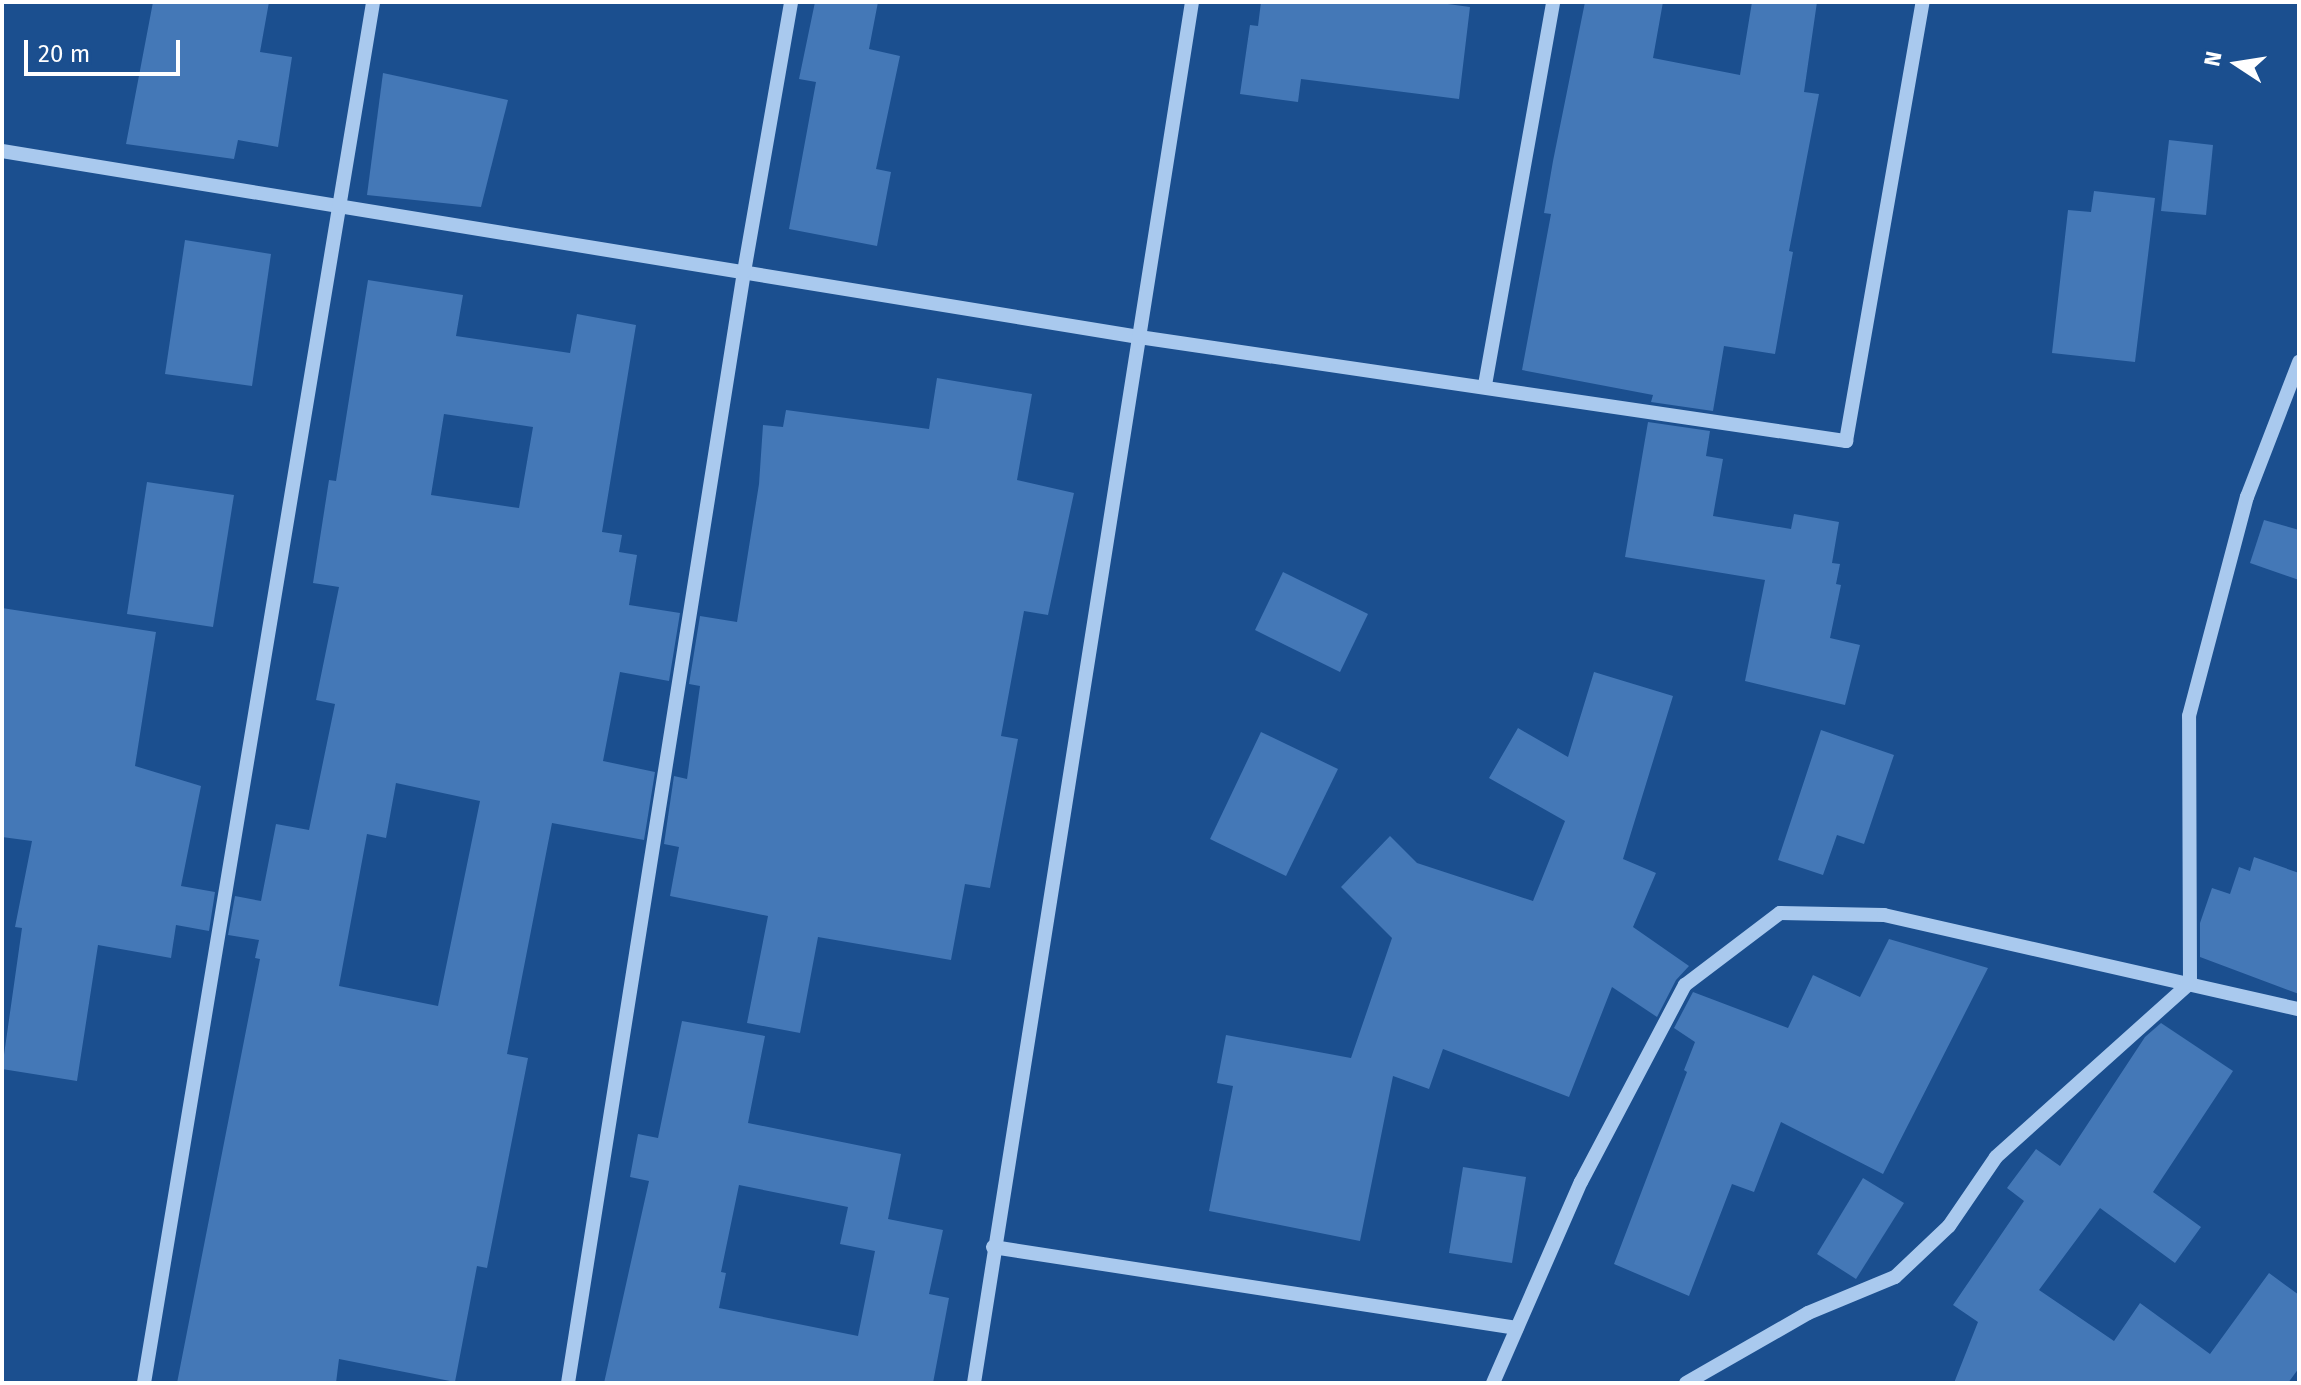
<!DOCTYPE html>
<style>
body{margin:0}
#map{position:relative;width:2301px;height:1385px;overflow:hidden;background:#1b4f8f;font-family:"Fira Sans",sans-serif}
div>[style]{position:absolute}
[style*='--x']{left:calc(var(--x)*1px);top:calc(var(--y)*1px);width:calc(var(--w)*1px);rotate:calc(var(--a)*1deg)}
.building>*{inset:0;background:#4478b7}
.minor>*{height:14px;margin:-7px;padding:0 7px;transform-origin:7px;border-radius:7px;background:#a9c9ee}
span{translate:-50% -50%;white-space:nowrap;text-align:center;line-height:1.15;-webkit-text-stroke:8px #1b4f8f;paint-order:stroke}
.frame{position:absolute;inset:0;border:4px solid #fff;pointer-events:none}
.north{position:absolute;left:2197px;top:24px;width:80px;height:80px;-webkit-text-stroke:6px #1b4f8f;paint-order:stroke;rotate:282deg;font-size:22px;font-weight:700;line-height:32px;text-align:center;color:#fff}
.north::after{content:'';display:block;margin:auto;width:28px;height:36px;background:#fff;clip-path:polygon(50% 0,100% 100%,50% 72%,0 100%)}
.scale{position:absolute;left:24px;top:40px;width:156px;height:36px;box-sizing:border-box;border:4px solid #fff;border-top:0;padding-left:10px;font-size:24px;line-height:28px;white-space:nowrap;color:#fff;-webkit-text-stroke:6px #1b4f8f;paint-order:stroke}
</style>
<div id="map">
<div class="building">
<div style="clip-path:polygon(153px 2px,269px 2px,260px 52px,292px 57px,278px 147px,238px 140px,234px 159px,126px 144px)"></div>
<div style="clip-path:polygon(815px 2px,878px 2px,869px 49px,900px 56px,876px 169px,891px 172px,877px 246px,789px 229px,816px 82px,799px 79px)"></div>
<div style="clip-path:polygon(1261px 2px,1433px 2px,1470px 7px,1459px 99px,1301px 79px,1298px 102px,1240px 94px,1250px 25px,1258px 26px)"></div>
<div style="clip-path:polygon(1585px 2px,1663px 2px,1653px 58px,1740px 75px,1752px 2px,1817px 2px,1804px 92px,1819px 94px,1789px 251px,1793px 252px,1775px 354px,1724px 346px,1713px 411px,1651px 402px,1653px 395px,1522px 370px,1551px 214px,1544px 213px,1553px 161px)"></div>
<div style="clip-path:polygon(383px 73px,508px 100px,481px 207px,367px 195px)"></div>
<div style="clip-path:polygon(2169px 140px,2213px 145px,2206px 215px,2161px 211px)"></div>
<div style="clip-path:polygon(2094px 191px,2155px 198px,2135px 362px,2052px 353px,2068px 210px,2091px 212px)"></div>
<div style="clip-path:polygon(185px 240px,271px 254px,252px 386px,165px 374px)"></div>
<div style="clip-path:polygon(evenodd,368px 280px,463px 295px,456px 336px,570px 353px,577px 314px,636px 325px,602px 532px,622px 535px,619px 552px,637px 555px,629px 605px,680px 613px,669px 681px,620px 672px,603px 761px,655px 772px,644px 840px,552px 823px,507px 1054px,528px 1058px,487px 1268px,477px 1266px,455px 1382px,339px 1359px,336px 1383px,177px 1383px,260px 959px,255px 958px,259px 940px,228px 935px,235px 896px,261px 901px,276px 824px,309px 830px,335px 704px,316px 700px,339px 587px,313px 583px,329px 480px,336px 481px,368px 280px,444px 414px,533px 427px,519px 508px,431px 495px,444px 414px,368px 280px,396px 783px,480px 801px,438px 1006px,339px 986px,367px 834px,386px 838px,396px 783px)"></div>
<div style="clip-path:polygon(937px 378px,1032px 394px,1017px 480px,1074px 493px,1048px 615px,1024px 611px,1001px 736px,1018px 739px,990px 888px,965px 884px,951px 960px,818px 937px,800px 1033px,747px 1023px,768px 916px,670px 896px,679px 847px,664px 844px,674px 776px,687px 779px,700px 686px,689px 684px,700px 616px,737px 622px,759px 484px,763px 425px,783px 427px,786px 410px,929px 429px)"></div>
<div style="clip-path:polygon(1648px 422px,1710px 431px,1706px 456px,1723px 459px,1713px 516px,1791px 529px,1794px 514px,1839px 522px,1832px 563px,1840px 564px,1836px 584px,1841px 585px,1830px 638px,1860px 645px,1845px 705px,1745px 681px,1765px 580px,1625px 557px)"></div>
<div style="clip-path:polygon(147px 482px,234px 495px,213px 627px,127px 614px)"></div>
<div style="clip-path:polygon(2264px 520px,2299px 530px,2299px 580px,2250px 563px)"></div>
<div style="clip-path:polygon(1283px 572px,1368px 614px,1340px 672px,1255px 630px)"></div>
<div style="clip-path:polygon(2px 608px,156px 632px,135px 766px,201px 786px,181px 886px,215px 892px,209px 931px,176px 925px,171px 958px,98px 945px,77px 1081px,2px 1069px,22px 928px,15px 927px,32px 841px,2px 837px)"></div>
<div style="clip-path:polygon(1594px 672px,1673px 696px,1623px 859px,1656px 873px,1633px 927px,1689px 966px,1676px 980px,1657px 1017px,1612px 987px,1569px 1097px,1443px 1049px,1429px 1089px,1393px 1076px,1360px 1241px,1209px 1211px,1233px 1086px,1217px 1083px,1226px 1035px,1351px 1058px,1392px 938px,1341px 887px,1390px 836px,1417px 863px,1533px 901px,1565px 821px,1489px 778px,1518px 728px,1568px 757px)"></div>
<div style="clip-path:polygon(1821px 730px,1894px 755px,1864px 844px,1837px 835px,1823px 875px,1778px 860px)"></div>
<div style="clip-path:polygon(1261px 732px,1338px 769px,1286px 876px,1210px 839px)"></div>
<div style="clip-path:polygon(2254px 857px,2299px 873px,2299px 994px,2200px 957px,2200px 923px,2212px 888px,2230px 894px,2239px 867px,2250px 871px)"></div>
<div style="clip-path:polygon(1889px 939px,1988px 968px,1883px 1174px,1781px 1122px,1754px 1192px,1732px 1184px,1689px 1296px,1614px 1264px,1687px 1072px,1684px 1070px,1695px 1042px,1674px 1028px,1693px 992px,1788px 1028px,1813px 975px,1860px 997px)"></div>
<div style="clip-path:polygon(evenodd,682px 1021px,765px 1036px,748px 1123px,901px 1154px,888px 1219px,943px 1230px,929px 1294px,949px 1298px,933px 1383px,604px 1383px,649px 1181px,630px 1177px,638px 1134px,658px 1138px,682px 1021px,739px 1185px,848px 1207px,840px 1244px,875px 1251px,858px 1336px,719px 1308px,726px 1273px,721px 1272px,739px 1185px)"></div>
<div style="clip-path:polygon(2161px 1023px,2233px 1071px,2153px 1192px,2201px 1227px,2175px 1263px,2100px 1208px,2039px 1290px,2114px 1341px,2140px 1303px,2210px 1354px,2269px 1273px,2299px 1295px,2299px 1368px,2288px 1383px,1954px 1383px,1978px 1322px,1953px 1305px,2024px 1201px,2007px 1188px,2036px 1149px,2060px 1166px,2145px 1037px)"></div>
<div style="clip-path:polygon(1463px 1167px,1526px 1177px,1512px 1263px,1449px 1253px)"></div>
<div style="clip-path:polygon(1863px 1178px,1904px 1203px,1856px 1279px,1817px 1254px)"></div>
</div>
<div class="minor">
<div style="--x:2;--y:151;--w:1152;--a:9.29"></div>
<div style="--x:1139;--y:337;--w:715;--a:8.37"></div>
<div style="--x:1846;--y:441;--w:446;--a:-80.1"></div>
<div style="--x:1485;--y:385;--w:389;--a:-79.9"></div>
<div style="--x:993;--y:1247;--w:530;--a:8.79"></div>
<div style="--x:144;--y:1383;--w:1400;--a:-80.58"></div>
<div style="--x:568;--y:1383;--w:1125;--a:-81"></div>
<div style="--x:744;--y:272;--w:274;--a:-80.1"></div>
<div style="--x:974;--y:1383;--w:1398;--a:-81.03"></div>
<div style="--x:1493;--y:1383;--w:219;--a:-66.4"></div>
<div style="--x:1581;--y:1182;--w:223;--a:-62.2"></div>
<div style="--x:1685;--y:985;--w:119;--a:-37.2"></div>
<div style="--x:1780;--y:913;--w:104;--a:1.1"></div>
<div style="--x:1884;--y:915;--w:426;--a:12.8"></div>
<div style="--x:1686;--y:1383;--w:141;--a:-29.8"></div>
<div style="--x:1808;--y:1313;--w:94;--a:-22.5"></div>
<div style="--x:1895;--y:1277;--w:74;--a:-43.4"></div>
<div style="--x:1949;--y:1226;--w:83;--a:-55.7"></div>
<div style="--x:1996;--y:1157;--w:261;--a:-41.9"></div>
<div style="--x:2190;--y:983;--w:267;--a:-90.2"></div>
<div style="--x:2189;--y:716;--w:227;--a:-75.2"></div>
<div style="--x:2247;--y:497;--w:145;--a:-68.9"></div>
</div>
<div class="frame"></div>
<div class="north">N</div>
<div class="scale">20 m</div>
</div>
